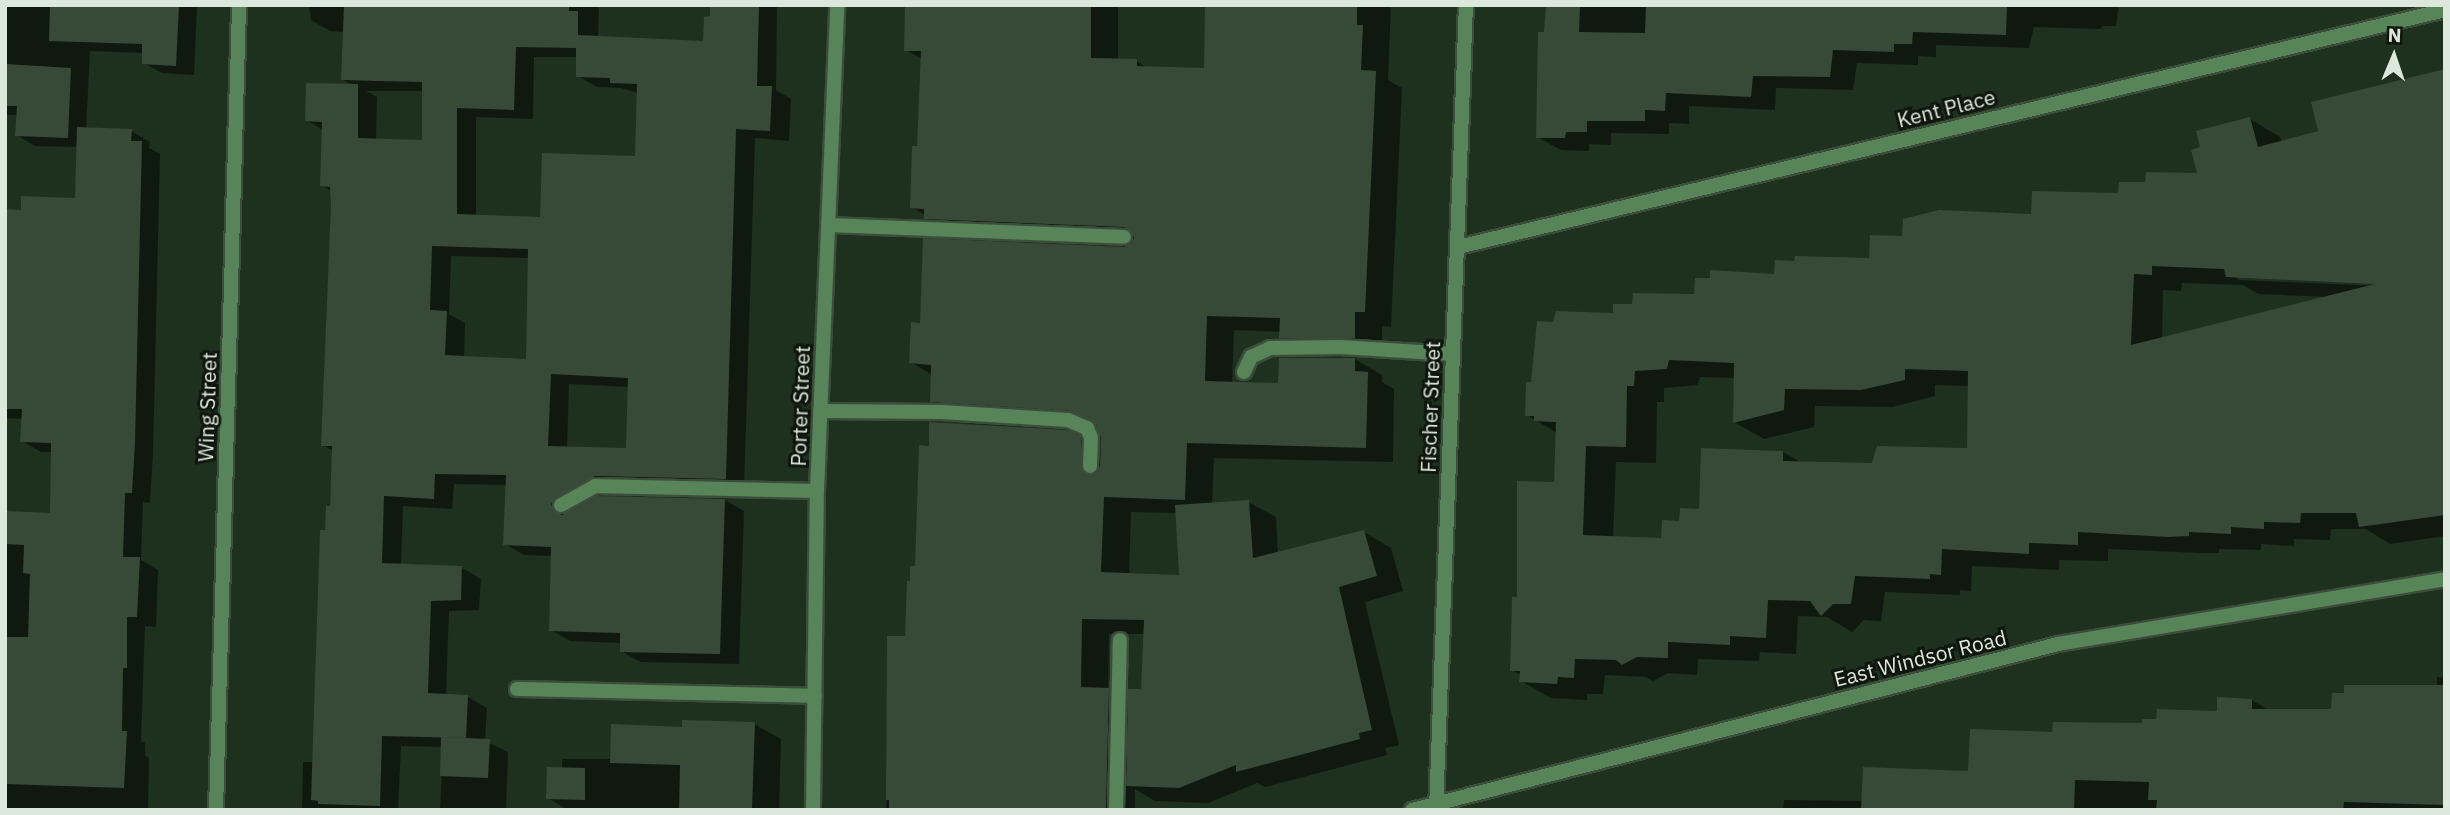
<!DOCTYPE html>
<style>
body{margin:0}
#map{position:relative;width:2450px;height:815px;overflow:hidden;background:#1e301e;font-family:"IBM Plex Sans",sans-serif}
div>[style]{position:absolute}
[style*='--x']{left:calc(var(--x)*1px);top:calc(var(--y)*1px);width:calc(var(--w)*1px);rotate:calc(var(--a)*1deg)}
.shadow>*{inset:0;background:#0007}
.building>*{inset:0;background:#374a37}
.roads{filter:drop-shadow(2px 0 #3d4d3c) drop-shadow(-2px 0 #3d4d3c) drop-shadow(0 2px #3d4d3c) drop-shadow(0 -2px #3d4d3c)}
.lane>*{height:14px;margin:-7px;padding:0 7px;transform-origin:7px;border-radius:7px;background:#578458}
.street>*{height:14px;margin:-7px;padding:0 7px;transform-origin:7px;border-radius:7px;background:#578458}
span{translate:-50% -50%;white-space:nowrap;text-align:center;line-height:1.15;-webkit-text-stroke:6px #0e160e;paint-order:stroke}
.street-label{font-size:21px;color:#dde8dc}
.frame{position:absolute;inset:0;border:7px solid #dde8dc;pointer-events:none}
.north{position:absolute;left:2359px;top:21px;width:70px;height:70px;-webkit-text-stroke:5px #0e160e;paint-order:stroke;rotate:2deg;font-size:19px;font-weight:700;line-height:28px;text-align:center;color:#dde8dc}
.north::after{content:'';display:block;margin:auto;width:24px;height:32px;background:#dde8dc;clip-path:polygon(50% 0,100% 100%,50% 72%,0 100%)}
</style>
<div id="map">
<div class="shadow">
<div style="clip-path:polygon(5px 5px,197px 5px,194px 75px,162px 73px,144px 63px,144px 53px,90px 51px,86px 130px,131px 131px,150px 142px,149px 148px,160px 154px,153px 453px,150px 503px,143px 502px,141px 560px,158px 570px,156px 627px,145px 626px,141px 741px,145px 743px,145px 755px,149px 758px,148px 810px,5px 810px,5px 513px,52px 514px,53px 452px,41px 452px,22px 441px,23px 419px,5px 418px,5px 211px,22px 212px,76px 199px,78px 147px,35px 146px,17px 135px,18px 115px,5px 115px)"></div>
<div style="clip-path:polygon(evenodd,309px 5px,599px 5px,598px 38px,705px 43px,712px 5px,777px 5px,776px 90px,791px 99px,789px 141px,755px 138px,744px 489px,614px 486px,594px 497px,725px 500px,744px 511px,739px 664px,640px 662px,621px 651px,621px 643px,570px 641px,551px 630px,552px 556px,524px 555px,505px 544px,507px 485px,454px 484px,452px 509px,403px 506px,401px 565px,462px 568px,481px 579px,479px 610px,449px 611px,446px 695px,468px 697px,487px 708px,485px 741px,508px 752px,506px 810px,440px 810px,443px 747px,401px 746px,398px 810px,302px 810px,303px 762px,314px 762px,333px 451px,322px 445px,332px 191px,321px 185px,323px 130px,307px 120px,354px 86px,343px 80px,345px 32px,330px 31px,311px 20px,309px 5px,534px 57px,578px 57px,578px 76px,597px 87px,621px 88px,638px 93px,637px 158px,541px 219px,476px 217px,476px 117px,533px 119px,534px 57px,309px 5px,366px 91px,424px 91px,424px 142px,376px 140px,377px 97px,366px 91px,309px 5px,451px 256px,529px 258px,527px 361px,464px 358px,465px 323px,449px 314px,451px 256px,309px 5px,569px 384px,629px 387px,627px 450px,567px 448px,569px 384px)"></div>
<div style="clip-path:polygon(evenodd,907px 5px,1118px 5px,1118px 60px,1136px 61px,1149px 69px,1205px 70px,1207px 5px,1391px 5px,1388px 80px,1402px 88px,1391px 327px,1382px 326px,1382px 353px,1308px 353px,1281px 337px,1281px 332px,1234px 330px,1232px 384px,1280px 385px,1355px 359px,1382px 375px,1382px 382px,1394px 389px,1393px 462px,1214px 458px,1212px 504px,1248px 502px,1276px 517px,1278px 554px,1364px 532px,1391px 548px,1403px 591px,1365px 602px,1399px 745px,1385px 748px,1387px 755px,1265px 787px,1257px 783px,1208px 803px,1155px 801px,1135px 789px,1135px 810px,886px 810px,890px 749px,907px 638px,911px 583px,917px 567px,930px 448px,1079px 437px,1102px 450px,1102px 438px,1097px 425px,959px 417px,932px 401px,932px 375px,911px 362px,922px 325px,1138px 241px,953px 234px,912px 207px,919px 148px,922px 59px,906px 50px,907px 5px,1131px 512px,1178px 513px,1181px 577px,1129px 575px,1131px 512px,907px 5px,1109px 634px,1145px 634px,1143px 691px,1130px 702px,1108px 689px,1109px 634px)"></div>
<div style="clip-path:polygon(1548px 5px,2119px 5px,2116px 26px,2102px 26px,2101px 29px,2034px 27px,2029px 48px,1936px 45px,1936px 57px,1918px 56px,1918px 65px,1857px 63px,1853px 90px,1776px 88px,1775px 110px,1689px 106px,1689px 124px,1669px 123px,1669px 134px,1611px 133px,1611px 145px,1589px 144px,1589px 151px,1561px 150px,1537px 137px)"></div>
<div style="clip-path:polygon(evenodd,2445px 71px,2445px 536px,2390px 544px,2366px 529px,2331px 529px,2330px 540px,2294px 539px,2294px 546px,2261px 544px,2261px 550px,2219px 549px,2219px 553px,2200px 553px,2108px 549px,2108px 561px,2059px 560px,2059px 570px,1972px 566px,1971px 591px,1960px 590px,1960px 595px,1885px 592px,1881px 621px,1864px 620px,1852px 632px,1827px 617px,1798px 616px,1796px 654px,1760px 652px,1759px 661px,1698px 659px,1697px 675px,1668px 673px,1653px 681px,1646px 677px,1605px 675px,1603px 694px,1587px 694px,1587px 700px,1551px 698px,1521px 681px,1521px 675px,1511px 670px,1519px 599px,1555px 484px,1557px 433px,1527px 415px,1532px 384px,1554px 324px,1614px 315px,1634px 306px,1696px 296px,1776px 276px,1871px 260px,1904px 238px,2033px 215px,2120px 195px,2147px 184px,2200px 175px,2250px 119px,2280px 137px,2282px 143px,2320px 132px,2445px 71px,2235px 276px,2384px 283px,2384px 286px,2239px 280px,2235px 276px,2445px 71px,2182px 283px,2243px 285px,2258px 294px,2327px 297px,2162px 339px,2163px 290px,2181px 291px,2182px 283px,2445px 71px,1700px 377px,1735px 378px,1734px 422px,1764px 439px,1814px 427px,1815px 406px,1893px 407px,1935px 396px,1935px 385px,1970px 386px,1969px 449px,1874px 465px,1802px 463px,1783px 452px,1681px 523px,1663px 539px,1613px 538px,1616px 462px,1656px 463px,1657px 402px,1664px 402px,1664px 388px,1697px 385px,1700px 377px)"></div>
<div style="clip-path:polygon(2437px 677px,2445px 678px,2445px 810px,1783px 810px,1784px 800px,1863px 801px,1970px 773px,2054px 734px,2143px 725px,2218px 712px,2252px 700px,2270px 711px,2333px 711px,2437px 687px)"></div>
<div style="clip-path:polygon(754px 724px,781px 739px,779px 810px,568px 810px,548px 798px,562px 769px,562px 759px,612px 759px,683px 729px)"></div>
</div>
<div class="building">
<div style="clip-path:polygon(50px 5px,179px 5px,176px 66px,142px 64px,142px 44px,49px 41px)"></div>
<div style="clip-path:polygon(evenodd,344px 5px,569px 5px,569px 11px,578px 11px,578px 35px,703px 41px,704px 17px,710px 16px,710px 5px,759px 5px,757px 86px,772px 86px,770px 131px,736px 129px,726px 479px,595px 476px,556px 497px,551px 504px,553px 510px,562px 515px,597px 496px,725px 499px,720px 654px,620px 652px,620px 633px,549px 631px,551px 547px,503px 545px,506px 475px,435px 474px,434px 499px,384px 496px,382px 563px,462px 566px,461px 600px,431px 601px,428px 693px,468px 695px,466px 738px,382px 736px,380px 806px,318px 804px,318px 801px,311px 800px,320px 530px,325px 530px,326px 506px,330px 506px,332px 446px,321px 446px,331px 205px,330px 187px,320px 186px,322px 122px,305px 121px,306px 83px,358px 84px,358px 138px,422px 140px,422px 82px,341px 80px,344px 5px,516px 47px,576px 48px,576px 77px,610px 78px,610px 83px,637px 84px,635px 156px,542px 153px,540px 217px,457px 214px,457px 108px,514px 110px,516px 47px,344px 5px,432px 246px,528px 249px,526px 359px,445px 355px,447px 311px,430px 310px,432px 246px,344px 5px,551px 374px,628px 378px,626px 448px,548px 446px,551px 374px)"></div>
<div style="clip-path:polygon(905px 5px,1091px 5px,1091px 58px,1137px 59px,1137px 66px,1204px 68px,1205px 5px,1357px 5px,1357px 25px,1363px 25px,1361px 70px,1376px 71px,1365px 312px,1355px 312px,1355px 338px,1279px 338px,1280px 318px,1207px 316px,1205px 381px,1278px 383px,1279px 358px,1355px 358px,1355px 371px,1368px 372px,1366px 448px,1187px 443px,1185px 500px,1104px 497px,1101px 572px,1179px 575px,1175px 505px,1249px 500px,1253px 558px,1364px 530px,1377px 576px,1339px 587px,1372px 730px,1359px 733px,1360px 739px,1236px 772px,1236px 765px,1179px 788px,1126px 786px,1128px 689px,1141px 689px,1144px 620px,1082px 619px,1081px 687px,1109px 688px,1106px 810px,889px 810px,889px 800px,886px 800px,887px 636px,905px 636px,907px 581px,910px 581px,910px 566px,915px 566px,919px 445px,929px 446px,929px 422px,1066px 430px,1080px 435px,1081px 440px,1082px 471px,1094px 475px,1100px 466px,1101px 438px,1096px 424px,1072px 411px,930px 402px,931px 365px,909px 363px,911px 322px,920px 323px,923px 238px,1124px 247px,1132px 243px,1134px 237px,1124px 227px,924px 219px,924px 209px,910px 208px,912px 146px,917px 146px,921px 51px,904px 51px)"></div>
<div style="clip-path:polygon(1546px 5px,1580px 5px,1579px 32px,1645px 33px,1646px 5px,2007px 5px,2006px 35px,1913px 32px,1912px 44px,1894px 44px,1894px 52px,1833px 50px,1830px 77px,1753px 76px,1751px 97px,1666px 93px,1665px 111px,1645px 110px,1645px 121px,1587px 121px,1587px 132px,1566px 132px,1565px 138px,1536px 138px,1538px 32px,1544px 32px)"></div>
<div style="clip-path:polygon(5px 64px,71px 68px,68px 138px,15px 136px,17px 106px,5px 106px)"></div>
<div style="clip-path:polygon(evenodd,2445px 69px,2445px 515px,2359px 527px,2356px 513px,2301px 513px,2300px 523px,2264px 522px,2264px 529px,2231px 527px,2231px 534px,2189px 532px,2189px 536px,2168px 537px,2078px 532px,2078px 545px,2029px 543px,2029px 554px,1942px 549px,1941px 575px,1930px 574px,1930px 579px,1855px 576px,1851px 604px,1833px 604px,1821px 616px,1810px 601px,1768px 600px,1766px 638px,1730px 636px,1730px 645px,1668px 642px,1668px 658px,1637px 657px,1622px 665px,1616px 660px,1575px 659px,1574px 678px,1558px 677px,1557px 684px,1519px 682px,1520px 671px,1510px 671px,1512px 597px,1517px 597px,1517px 481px,1554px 482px,1556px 422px,1534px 421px,1534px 416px,1525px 416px,1526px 382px,1531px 382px,1537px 321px,1553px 322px,1556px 311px,1613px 313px,1613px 304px,1632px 304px,1633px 293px,1694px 294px,1695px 278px,1710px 278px,1710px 270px,1774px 274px,1775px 260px,1794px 261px,1795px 256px,1869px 258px,1870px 235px,1902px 236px,1903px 219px,1939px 210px,2031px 214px,2032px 191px,2118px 193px,2119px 182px,2145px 182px,2146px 172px,2197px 173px,2191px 150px,2200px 147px,2196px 131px,2250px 117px,2258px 147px,2318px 131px,2311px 102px,2445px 69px,2152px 266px,2224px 269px,2226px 277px,2375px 284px,2131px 345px,2134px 274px,2152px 275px,2152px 266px,2445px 69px,1669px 360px,1734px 363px,1733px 423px,1784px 410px,1785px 389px,1861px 390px,1905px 380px,1905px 369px,1968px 371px,1967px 448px,1877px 446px,1872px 463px,1783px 461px,1783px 451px,1701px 448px,1699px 509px,1680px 508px,1679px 521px,1662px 520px,1661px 538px,1583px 535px,1586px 446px,1626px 447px,1627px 386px,1634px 386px,1635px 371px,1667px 369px,1669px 360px)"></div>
<div style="clip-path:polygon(77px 127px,132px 129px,131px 141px,142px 141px,135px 442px,132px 493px,125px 493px,123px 557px,140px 557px,137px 617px,127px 617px,127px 668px,123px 668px,122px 731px,127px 731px,124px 788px,5px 784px,5px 637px,28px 637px,30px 574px,23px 573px,24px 545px,5px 544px,5px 511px,50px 513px,51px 443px,20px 442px,22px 409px,5px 409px,5px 209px,21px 210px,21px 196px,75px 198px)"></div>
<div style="clip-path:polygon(2344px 685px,2445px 685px,2445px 805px,2344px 802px,2343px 810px,2156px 810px,2157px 800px,2148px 800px,2149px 782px,2075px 780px,2074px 810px,1861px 810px,1863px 767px,1968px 771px,1970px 729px,2052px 732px,2053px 722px,2142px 723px,2142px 719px,2156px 719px,2157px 709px,2217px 711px,2217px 697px,2252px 699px,2252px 709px,2331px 709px,2332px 693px,2344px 693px)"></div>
<div style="clip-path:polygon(682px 720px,755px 722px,752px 810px,679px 810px,680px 765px,610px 763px,611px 724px,682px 727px)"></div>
<div style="clip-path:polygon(441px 737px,490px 739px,488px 778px,440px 776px)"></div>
<div style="clip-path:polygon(547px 767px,585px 768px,585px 800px,546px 799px)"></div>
</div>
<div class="roads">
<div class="lane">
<div style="--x:829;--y:225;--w:295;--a:2.3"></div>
<div style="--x:1244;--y:372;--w:17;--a:-65"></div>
<div style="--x:1251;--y:357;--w:21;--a:-25"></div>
<div style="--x:1270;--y:348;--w:70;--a:-0.8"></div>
<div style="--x:1340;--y:347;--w:113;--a:3.5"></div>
<div style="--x:820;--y:411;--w:122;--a:0.5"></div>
<div style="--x:942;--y:412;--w:126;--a:3.6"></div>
<div style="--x:1068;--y:420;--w:21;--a:23"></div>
<div style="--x:1087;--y:428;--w:11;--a:68"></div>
<div style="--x:1091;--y:438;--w:28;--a:92"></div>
<div style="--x:561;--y:505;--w:39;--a:-29"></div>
<div style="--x:595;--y:486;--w:222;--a:1.3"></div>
<div style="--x:517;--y:689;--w:298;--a:1.3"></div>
<div style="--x:1116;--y:810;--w:170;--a:-88.7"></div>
</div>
<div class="street">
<div style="--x:1458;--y:247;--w:1015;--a:-13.5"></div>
<div style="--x:216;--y:810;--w:805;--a:-88.36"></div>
<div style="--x:813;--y:810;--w:319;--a:-89.3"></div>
<div style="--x:817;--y:491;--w:486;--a:-87.6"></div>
<div style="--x:1412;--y:810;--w:667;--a:-14.41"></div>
<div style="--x:2058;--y:644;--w:392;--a:-9.5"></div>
<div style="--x:1436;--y:810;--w:806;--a:-87.87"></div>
</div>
</div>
<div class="street-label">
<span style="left:1946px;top:108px;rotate:-14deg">Kent Place</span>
<span style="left:800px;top:406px;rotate:-88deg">Porter Street</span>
<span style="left:207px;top:407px;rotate:-88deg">Wing Street</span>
<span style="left:1430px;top:407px;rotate:-88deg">Fischer Street</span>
<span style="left:1920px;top:658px;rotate:-14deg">East Windsor Road</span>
</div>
<div class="frame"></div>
<div class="north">N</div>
</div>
